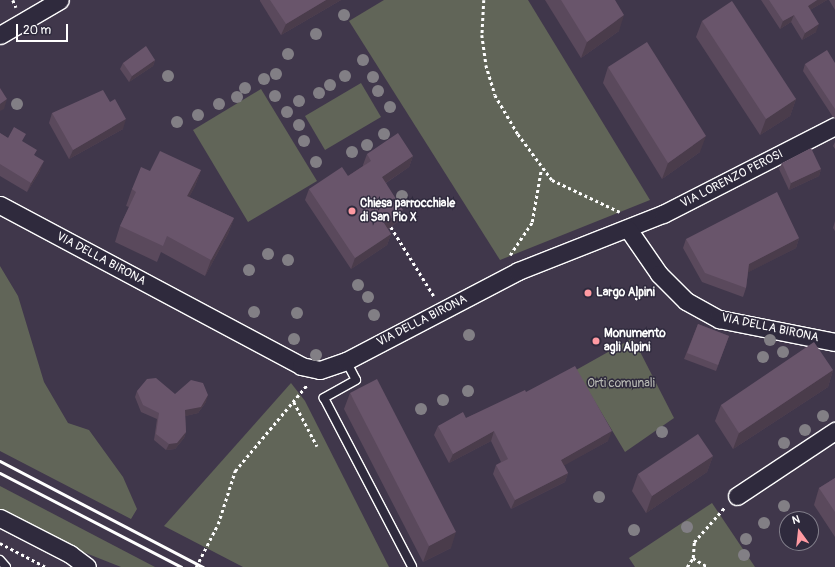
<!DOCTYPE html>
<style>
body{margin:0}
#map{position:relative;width:835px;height:567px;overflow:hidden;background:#40374b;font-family:Pangolin,sans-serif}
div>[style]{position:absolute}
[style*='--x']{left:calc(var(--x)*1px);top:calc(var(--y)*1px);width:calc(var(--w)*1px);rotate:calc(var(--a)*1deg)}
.green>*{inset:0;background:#616558}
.path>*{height:2.5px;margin-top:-1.25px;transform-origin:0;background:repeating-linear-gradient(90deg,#fff 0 3px,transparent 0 6px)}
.roads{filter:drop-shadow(1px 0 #fff) drop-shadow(-1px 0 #fff) drop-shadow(0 1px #fff) drop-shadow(0 -1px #fff)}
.lane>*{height:8px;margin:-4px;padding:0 4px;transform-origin:4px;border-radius:4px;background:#2f2a3d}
.street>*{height:17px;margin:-8.5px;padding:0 8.5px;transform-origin:8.5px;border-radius:8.5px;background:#2f2a3d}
.rail>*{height:3px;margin:-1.5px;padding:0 1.5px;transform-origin:1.5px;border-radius:1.5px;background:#fff}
.path-bridge>*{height:2.5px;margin-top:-1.25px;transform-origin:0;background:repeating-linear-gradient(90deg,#fff 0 3px,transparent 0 6px)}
.trees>*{width:12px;height:12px;margin:-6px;border-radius:50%;background:#827f85}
.wall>*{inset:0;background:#5a495c}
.shaded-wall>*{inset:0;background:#4a3c4b}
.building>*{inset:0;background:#69556b}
.dots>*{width:11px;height:11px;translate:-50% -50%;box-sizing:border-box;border:2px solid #2f2a3d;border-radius:50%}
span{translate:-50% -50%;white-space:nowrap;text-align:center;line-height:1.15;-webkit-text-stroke:3px #2f2a3d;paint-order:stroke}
.street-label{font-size:12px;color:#fff}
.poi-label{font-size:12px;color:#fff;font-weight:700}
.left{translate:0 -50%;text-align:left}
.park-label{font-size:12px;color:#b8bab4}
.north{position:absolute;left:779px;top:511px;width:40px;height:40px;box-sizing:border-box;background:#2f2a3d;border:1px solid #827f8b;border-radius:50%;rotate:345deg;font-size:11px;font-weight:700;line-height:16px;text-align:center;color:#fff}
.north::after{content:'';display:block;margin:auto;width:14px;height:18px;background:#ff9aa2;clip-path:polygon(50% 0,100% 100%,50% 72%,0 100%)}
.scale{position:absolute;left:16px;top:24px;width:52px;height:18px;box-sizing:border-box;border:2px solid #fff;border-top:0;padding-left:5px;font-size:12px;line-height:14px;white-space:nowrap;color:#fff;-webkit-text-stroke:3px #2f2a3d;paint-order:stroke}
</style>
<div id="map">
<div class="green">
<div style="clip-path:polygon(384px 0,528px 0,650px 200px,500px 260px,349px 21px)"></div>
<div style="clip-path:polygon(361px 83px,381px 117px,325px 150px,305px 116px)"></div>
<div style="clip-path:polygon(261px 89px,317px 181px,248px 222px,193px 130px)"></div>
<div style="clip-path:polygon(0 266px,18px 296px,44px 382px,68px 423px,89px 430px,123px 477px,137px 509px,131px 519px,0 451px)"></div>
<div style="clip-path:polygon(633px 338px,674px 418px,625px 452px,576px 370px)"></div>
<div style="clip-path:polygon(291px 383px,305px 401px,389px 567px,243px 567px,164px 526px)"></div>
<div style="clip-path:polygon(0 486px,155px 567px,121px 567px,78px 550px,0 510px)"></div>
<div style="clip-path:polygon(712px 503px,755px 567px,635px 567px,629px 558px)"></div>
</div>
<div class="path">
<div style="--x:13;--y:0;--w:8;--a:67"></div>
<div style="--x:484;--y:0;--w:35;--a:93"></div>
<div style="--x:482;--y:35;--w:30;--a:82"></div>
<div style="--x:486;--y:65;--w:31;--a:73"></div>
<div style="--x:495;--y:95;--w:45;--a:59.5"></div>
<div style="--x:518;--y:134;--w:57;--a:53.5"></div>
<div style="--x:552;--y:180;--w:75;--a:25.2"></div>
<div style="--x:391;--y:227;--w:81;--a:58.1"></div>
<div style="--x:510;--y:255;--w:40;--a:-56"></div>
<div style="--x:532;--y:222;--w:53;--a:-80.2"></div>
<div style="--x:635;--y:299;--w:18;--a:-29"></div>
<div style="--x:294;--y:402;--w:50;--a:62.4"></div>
<div style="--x:218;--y:524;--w:56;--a:-72.2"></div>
<div style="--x:235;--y:471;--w:112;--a:-50.1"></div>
<div style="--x:0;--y:543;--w:52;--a:27.6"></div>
<div style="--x:693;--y:558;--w:17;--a:31"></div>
<div style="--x:687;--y:567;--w:11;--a:-56"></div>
<div style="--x:693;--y:558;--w:16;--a:-86"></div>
<div style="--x:694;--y:542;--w:47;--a:-48.5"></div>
</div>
<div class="roads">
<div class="lane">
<div style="--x:346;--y:361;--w:21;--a:62"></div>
<div style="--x:356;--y:380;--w:37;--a:151"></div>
<div style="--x:324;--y:398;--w:190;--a:62.4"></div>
<div style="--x:0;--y:560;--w:9;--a:49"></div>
</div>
<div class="street">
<div style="--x:0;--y:35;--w:69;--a:-30.3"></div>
<div style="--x:0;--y:205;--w:341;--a:28.1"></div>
<div style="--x:301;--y:366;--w:19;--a:12"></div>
<div style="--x:320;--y:370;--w:28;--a:-19"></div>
<div style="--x:346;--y:361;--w:194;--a:-27.6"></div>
<div style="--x:518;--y:271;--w:156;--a:-21.5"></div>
<div style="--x:663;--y:214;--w:193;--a:-27.1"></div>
<div style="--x:628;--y:229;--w:55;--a:55.4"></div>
<div style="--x:659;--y:274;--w:38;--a:45"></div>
<div style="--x:686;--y:301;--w:38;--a:29"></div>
<div style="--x:719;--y:319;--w:118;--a:11.2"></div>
<div style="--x:737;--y:496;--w:118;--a:-33.6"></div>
<div style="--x:0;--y:518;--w:79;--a:27.2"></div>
<div style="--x:70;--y:554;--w:21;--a:37"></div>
</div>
</div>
<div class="rail">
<div style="--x:0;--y:461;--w:229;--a:27.6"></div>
<div style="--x:0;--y:473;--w:204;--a:27.4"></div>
</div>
<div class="path-bridge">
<div style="--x:196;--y:567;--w:48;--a:-62.9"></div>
</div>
<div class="trees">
<div style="left:344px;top:15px"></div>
<div style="left:316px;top:34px"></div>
<div style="left:288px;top:54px"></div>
<div style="left:363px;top:60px"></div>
<div style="left:276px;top:74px"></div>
<div style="left:168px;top:76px"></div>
<div style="left:345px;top:76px"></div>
<div style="left:373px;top:77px"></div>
<div style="left:264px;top:79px"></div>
<div style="left:330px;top:85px"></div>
<div style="left:245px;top:88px"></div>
<div style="left:378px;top:91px"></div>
<div style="left:319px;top:93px"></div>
<div style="left:275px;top:96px"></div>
<div style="left:237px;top:97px"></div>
<div style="left:299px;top:101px"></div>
<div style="left:17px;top:104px"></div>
<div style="left:219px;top:104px"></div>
<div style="left:390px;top:107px"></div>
<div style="left:287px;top:112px"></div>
<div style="left:198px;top:115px"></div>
<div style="left:177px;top:122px"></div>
<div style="left:299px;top:125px"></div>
<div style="left:384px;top:134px"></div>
<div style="left:304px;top:141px"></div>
<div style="left:367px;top:145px"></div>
<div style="left:352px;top:152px"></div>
<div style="left:316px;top:162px"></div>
<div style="left:402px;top:196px"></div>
<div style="left:268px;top:254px"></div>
<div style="left:288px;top:260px"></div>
<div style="left:249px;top:270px"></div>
<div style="left:358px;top:285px"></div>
<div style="left:368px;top:297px"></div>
<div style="left:254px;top:312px"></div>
<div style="left:297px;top:313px"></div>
<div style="left:374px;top:315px"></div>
<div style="left:469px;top:335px"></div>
<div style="left:294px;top:339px"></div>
<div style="left:770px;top:340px"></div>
<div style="left:783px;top:352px"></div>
<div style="left:316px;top:355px"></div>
<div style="left:763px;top:357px"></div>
<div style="left:468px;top:391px"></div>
<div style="left:443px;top:400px"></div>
<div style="left:421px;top:409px"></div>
<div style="left:823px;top:416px"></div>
<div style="left:805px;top:430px"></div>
<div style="left:662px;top:432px"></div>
<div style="left:784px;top:443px"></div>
<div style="left:599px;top:497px"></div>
<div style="left:784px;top:506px"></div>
<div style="left:764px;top:523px"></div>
<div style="left:687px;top:527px"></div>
<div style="left:634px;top:530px"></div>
<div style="left:746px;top:539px"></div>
<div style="left:744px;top:555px"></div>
</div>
<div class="wall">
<div style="clip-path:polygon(260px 0,341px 0,281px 35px,260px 1px)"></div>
<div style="clip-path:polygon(545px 0,615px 0,619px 31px,581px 58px)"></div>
<div style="clip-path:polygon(761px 0,827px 0,810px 10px,816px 32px,802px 40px,791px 22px,780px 29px)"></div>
<div style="clip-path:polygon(829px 0,835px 0,835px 10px)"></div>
<div style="clip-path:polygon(702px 21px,796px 99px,790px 116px,760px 135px,696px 37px)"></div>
<div style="clip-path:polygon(155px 60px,153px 66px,129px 82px,120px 69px,123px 63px)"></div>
<div style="clip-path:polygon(835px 63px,835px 118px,833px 117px,803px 71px,805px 64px)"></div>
<div style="clip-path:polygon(608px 67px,700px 152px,662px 179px,603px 83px)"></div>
<div style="clip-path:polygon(52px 113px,123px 129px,69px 159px,49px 123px)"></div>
<div style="clip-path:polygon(0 133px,8px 138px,23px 142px,35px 156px,40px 171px,27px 192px,0 176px)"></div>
<div style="clip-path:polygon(835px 142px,835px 149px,833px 146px)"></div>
<div style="clip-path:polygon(367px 154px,413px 156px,409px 167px,386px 183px,399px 221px,388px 229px,391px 234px,387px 245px,351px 269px,305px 200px,309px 189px,348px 176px,363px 166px,363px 165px)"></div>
<div style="clip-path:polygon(782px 163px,821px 169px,819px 176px,789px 190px,779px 169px)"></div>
<div style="clip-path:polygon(201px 170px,195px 186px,189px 197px,234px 218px,228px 234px,205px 276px,161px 252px,157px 262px,115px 242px,120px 226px,129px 207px,126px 206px,132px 189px,150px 171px)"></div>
<div style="clip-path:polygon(835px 221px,835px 231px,833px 228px)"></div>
<div style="clip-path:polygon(799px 238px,796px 248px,748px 272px,746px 288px,743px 297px,702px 282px,683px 248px,686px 239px)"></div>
<div style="clip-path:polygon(698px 324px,729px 336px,716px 371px,684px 359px)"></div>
<div style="clip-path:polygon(833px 370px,828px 387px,733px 449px,715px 421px,721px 405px)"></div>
<div style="clip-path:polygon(137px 391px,175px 394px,206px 402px,198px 413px,185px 416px,186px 432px,184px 438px,175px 449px,166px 450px,154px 440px,157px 419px,141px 412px,135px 397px)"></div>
<div style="clip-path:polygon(526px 392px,608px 441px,564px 465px,568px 473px,565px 482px,511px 509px,493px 474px,496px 465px,501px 462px,491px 441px,449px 463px,434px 435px,438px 426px,466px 418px)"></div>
<div style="clip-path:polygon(350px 393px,451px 548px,423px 562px,344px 409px)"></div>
<div style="clip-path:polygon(713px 456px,707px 472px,646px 513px,632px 491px,638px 474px)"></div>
<div style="clip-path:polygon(835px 478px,835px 537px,814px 505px,819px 488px)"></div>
</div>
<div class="shaded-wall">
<div style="clip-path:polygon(326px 0,341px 0,281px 35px,286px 24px)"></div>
<div style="clip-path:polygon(817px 0,827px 0,805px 13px,808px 6px)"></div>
<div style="clip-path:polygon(624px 15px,619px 31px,581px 58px,587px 42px)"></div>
<div style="clip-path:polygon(794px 15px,791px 22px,780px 29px,783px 21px)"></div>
<div style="clip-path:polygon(819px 24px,816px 32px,802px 40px,805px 33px)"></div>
<div style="clip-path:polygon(155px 60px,153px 66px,129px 82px,132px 76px)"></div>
<div style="clip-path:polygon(7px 99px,4px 109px,0 111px,0 104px)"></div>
<div style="clip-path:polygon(796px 99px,790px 116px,760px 135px,766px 119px)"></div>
<div style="clip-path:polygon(126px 119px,123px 129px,69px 159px,73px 150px)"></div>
<div style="clip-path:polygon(706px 136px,700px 152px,662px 179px,668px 163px)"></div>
<div style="clip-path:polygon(413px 156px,409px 167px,378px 188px,382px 177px)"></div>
<div style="clip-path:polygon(44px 161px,40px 171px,27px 192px,31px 183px)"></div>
<div style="clip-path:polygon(821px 169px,819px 176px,789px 190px,791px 183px)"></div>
<div style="clip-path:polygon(201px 170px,195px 186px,181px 213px,187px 196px)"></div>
<div style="clip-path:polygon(403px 210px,399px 221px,380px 234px,384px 223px)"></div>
<div style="clip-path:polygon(234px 218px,228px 234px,205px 276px,211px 260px)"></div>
<div style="clip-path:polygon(391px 234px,387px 245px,351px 269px,355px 258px)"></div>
<div style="clip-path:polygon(799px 238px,796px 248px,745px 274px,749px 264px)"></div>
<div style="clip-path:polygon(833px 370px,828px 387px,733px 449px,739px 433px)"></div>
<div style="clip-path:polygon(208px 395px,206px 402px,198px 413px,182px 417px,185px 410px)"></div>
<div style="clip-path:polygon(494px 431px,491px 441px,449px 463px,453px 454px)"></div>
<div style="clip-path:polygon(612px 431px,608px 441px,558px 469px,561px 460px)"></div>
<div style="clip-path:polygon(186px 432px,184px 438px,175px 449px,166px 450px,169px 444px)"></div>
<div style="clip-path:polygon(713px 456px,707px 472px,646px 513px,652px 496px)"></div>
<div style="clip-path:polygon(568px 473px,565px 482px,511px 509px,515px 500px)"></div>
<div style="clip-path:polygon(456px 532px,451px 548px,423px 562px,429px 546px)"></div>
</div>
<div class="building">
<div style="clip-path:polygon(270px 0,326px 0,286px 24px)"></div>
<div style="clip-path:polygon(561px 0,615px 0,624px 15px,587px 42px)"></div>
<div style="clip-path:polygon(769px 0,817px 0,808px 6px,819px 24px,805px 33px,794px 15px,783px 21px)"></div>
<div style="clip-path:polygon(732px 1px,796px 99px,766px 119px,702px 21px)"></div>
<div style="clip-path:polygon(647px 42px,706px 136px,668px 163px,608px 67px)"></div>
<div style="clip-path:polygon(146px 46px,155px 60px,132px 76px,123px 63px)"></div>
<div style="clip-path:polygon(827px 50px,835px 63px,835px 109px,805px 64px)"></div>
<div style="clip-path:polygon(0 88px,7px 99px,0 104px)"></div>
<div style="clip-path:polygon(103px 90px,110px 102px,115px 99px,126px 119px,73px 150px,52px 113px)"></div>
<div style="clip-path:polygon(14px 127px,26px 134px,22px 141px,37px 150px,34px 155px,44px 161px,31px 183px,0 164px,0 133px,8px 138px)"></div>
<div style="clip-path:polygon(398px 133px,413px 156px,382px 177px,403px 210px,384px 223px,391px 234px,355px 258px,309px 189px,342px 167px,348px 176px,371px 161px,367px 154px)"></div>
<div style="clip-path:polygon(811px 148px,821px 169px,791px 183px,782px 163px)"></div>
<div style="clip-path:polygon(160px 151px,201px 170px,187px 196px,234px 218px,211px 260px,167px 236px,163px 246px,120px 226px,136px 192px,132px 189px,141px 167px,150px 171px)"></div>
<div style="clip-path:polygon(777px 192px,799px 238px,749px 264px,746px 288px,705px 273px,686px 239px)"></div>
<div style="clip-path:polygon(698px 324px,729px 336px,718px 365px,687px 353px)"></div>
<div style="clip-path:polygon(814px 342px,833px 370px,739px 433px,721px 405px)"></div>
<div style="clip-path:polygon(575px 366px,612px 431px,561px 460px,568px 473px,515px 500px,496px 465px,508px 459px,494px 431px,453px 454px,438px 426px,463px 412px,466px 418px,525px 390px,526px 392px)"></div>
<div style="clip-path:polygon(156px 378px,175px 394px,191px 380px,203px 383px,208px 395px,201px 407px,185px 410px,186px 432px,177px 443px,169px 444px,156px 434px,159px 413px,143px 405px,137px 391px,147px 379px)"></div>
<div style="clip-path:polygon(377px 379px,456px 532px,429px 546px,350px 393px)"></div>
<div style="clip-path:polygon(698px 434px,713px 456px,652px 496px,638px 474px)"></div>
<div style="clip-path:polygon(835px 478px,835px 512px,819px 488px)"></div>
</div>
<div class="dots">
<div style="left:352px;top:211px;background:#ff9aa2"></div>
<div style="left:588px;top:293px;background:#ff9aa2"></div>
<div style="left:596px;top:341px;background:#ff9aa2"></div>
</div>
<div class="street-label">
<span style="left:732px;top:179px;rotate:-27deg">VIA LORENZO PEROSI</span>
<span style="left:101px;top:259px;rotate:28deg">VIA DELLA BIRONA</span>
<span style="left:422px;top:321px;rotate:-27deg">VIA DELLA BIRONA</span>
<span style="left:770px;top:328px;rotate:12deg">VIA DELLA BIRONA</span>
</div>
<div class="poi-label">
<span class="left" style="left:360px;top:211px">Chiesa parrocchiale<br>di San Pio X</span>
<span class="left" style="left:596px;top:293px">Largo Alpini</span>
<span class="left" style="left:604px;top:341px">Monumento<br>agli Alpini</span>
</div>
<div class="park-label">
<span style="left:621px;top:384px">Orti comunali</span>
</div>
<div class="north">N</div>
<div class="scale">20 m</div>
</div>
